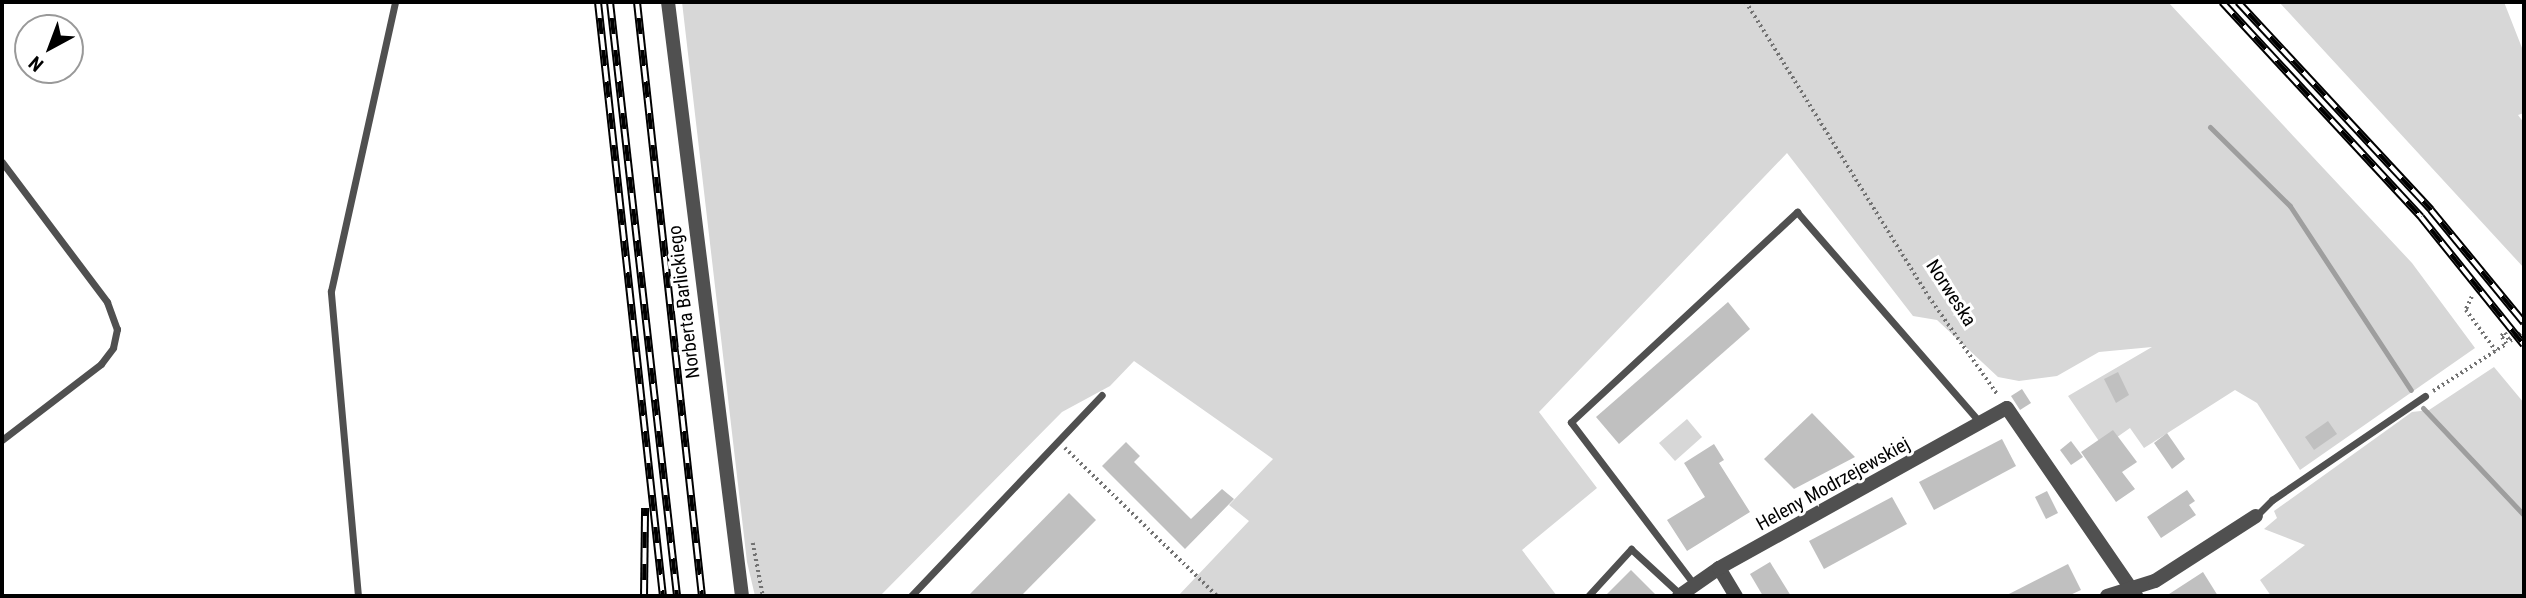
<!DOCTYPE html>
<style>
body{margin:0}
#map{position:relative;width:2526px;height:598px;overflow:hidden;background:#fff;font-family:"Roboto Condensed",sans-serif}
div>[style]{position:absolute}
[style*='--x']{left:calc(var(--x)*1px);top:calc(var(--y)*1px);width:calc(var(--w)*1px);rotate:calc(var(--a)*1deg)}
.green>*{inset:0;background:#d7d7d7}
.stream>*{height:5px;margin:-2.5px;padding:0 2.5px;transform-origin:2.5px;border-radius:2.5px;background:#9e9e9e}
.building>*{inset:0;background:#c0c0c0}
.path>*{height:3.5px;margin-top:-1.75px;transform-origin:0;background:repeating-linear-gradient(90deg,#727272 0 2px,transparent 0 5.5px)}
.service>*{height:7px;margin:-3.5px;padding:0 3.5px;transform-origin:3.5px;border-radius:3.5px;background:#505050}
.minor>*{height:14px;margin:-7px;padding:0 7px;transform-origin:7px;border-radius:7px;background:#505050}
.tertiary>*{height:14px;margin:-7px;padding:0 7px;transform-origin:7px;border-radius:7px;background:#505050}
.rail>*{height:8px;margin-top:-4px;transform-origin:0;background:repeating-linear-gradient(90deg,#fff 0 16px,#000 0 32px);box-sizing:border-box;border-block:2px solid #000}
span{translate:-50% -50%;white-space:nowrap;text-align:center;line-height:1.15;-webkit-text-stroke:6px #fff;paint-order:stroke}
.street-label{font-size:19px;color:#000}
.frame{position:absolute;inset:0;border:4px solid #000;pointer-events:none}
.north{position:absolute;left:14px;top:14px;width:70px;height:70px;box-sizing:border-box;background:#fff;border:2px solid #999;border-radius:50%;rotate:221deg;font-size:19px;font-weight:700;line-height:28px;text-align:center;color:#000}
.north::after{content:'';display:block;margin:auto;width:24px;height:32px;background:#000;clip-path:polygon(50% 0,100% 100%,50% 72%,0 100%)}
</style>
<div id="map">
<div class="green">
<div style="clip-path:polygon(682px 2px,2168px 2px,2412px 263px,2475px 348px,2300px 470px,2257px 403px,2235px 390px,2144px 448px,2130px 428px,2103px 447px,2068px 396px,2152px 347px,2099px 352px,2057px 376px,2019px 381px,1998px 377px,1937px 320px,1913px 316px,1787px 153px,1539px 412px,1597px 488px,1522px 550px,1557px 596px,1178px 596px,1249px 521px,1229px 505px,1273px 459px,1134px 361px,1110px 386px,1062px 412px,880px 596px,755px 596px,747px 562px)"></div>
<div style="clip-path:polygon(2279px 2px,2504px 2px,2524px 53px,2524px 113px,2518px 115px,2524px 123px,2524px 268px)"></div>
<div style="clip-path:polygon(2494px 367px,2524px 403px,2524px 596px,2271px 596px,2260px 580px,2305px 545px,2264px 529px,2277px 518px,2274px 511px,2412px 412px,2429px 410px)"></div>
<div style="clip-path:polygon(1687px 419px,1702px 437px,1675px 461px,1659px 443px)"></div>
</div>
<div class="stream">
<div style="--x:2210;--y:127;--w:112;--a:44.6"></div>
<div style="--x:2290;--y:206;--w:220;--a:56.7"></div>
<div style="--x:2423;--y:408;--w:147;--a:46.7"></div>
</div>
<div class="building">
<div style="clip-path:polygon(1728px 302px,1750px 329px,1619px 444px,1596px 417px)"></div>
<div style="clip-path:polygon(2118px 372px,2129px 395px,2116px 403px,2104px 379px)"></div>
<div style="clip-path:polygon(2022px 389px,2031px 403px,2020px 410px,2011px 396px)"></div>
<div style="clip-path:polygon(1812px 413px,1855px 457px,1794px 489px,1764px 459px)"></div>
<div style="clip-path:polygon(2328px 421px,2337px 434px,2314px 450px,2305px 437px)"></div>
<div style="clip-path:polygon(2113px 430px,2137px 462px,2122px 472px,2135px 489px,2116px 502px,2081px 452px)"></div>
<div style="clip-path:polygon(2167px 433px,2185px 459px,2172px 469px,2154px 443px)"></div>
<div style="clip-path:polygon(2002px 439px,2016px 466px,1934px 510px,1919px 482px)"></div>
<div style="clip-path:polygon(2071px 441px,2083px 457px,2071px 465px,2060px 450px)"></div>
<div style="clip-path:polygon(1126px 442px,1140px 456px,1134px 462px,1191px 519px,1222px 489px,1234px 499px,1185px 549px,1102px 466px)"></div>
<div style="clip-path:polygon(1714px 444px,1724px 460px,1719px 463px,1750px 512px,1687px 551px,1667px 520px,1705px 497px,1684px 463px)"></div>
<div style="clip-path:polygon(2187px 490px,2195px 501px,2189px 505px,2196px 515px,2161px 538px,2147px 517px)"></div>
<div style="clip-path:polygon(2047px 491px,2058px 513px,2046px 519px,2035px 497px)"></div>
<div style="clip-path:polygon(1069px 493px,1096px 520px,1021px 596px,968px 596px)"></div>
<div style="clip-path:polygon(1892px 497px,1907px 524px,1824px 569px,1809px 541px)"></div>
<div style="clip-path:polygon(1770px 562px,1791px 596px,1763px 596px,1750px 574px)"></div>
<div style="clip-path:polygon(2068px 564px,2081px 590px,2068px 596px,2005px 596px)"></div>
<div style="clip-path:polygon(1631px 570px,1657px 596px,1605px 596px)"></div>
<div style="clip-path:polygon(2203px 572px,2218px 596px,2166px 596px)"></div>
</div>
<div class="path">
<div style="--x:1746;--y:2;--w:347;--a:58.2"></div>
<div style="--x:1929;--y:297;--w:120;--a:54.9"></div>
<div style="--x:2472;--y:297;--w:14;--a:115"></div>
<div style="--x:2466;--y:310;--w:51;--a:53.8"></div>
<div style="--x:2433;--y:391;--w:87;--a:-32.8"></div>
<div style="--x:2506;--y:344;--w:9;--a:-122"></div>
<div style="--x:2501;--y:336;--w:5;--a:-37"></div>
<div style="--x:2505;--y:333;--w:9;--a:58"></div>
<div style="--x:2510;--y:341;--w:18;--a:-38"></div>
<div style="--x:1065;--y:448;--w:212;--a:44.2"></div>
<div style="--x:753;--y:543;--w:54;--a:79.3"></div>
</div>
<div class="service">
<div style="--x:2;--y:162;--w:175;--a:53.1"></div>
<div style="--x:107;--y:302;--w:29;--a:70"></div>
<div style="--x:117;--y:329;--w:19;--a:102"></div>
<div style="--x:113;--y:348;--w:20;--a:127"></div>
<div style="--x:101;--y:364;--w:125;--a:142.5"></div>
<div style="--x:2256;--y:516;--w:23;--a:-45"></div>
<div style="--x:2272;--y:500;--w:185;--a:-34.2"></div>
<div style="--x:1693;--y:583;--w:202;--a:-127.2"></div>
<div style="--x:1571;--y:422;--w:309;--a:-42.9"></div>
<div style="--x:1797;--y:212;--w:281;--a:49"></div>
<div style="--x:358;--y:596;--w:306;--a:-95.1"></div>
<div style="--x:331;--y:291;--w:296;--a:-77.5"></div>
<div style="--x:911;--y:596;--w:277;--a:-46.5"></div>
<div style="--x:1588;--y:596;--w:64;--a:-47.5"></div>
<div style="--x:1631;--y:549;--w:67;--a:42.6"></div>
</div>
<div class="minor">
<div style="--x:1719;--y:568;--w:33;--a:59"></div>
<div style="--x:1679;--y:596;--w:49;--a:-35"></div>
<div style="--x:1719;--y:568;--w:329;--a:-29.1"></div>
<div style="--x:2007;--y:408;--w:228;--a:55.5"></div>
<div style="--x:2107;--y:596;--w:50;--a:-17.4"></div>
<div style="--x:2155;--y:581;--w:120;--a:-32.8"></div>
</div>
<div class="tertiary">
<div style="--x:668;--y:2;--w:599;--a:82.9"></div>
</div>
<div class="rail">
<div style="--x:598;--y:2;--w:598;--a:83.76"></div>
<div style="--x:610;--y:2;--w:598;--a:83.56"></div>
<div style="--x:637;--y:2;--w:598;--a:83.76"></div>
<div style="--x:2222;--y:2;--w:293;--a:47.2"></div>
<div style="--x:2421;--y:217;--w:164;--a:51.2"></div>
<div style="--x:2238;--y:2;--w:284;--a:47.1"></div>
<div style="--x:2431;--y:210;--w:146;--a:50.5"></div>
<div style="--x:644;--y:596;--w:88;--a:-89.3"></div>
</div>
<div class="street-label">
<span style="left:1951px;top:293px;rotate:57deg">Norweska</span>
<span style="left:684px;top:302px;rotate:-97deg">Norberta Barlickiego</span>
<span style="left:1833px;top:484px;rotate:-29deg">Heleny Modrzejewskiej</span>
</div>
<div class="frame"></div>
<div class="north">N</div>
</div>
